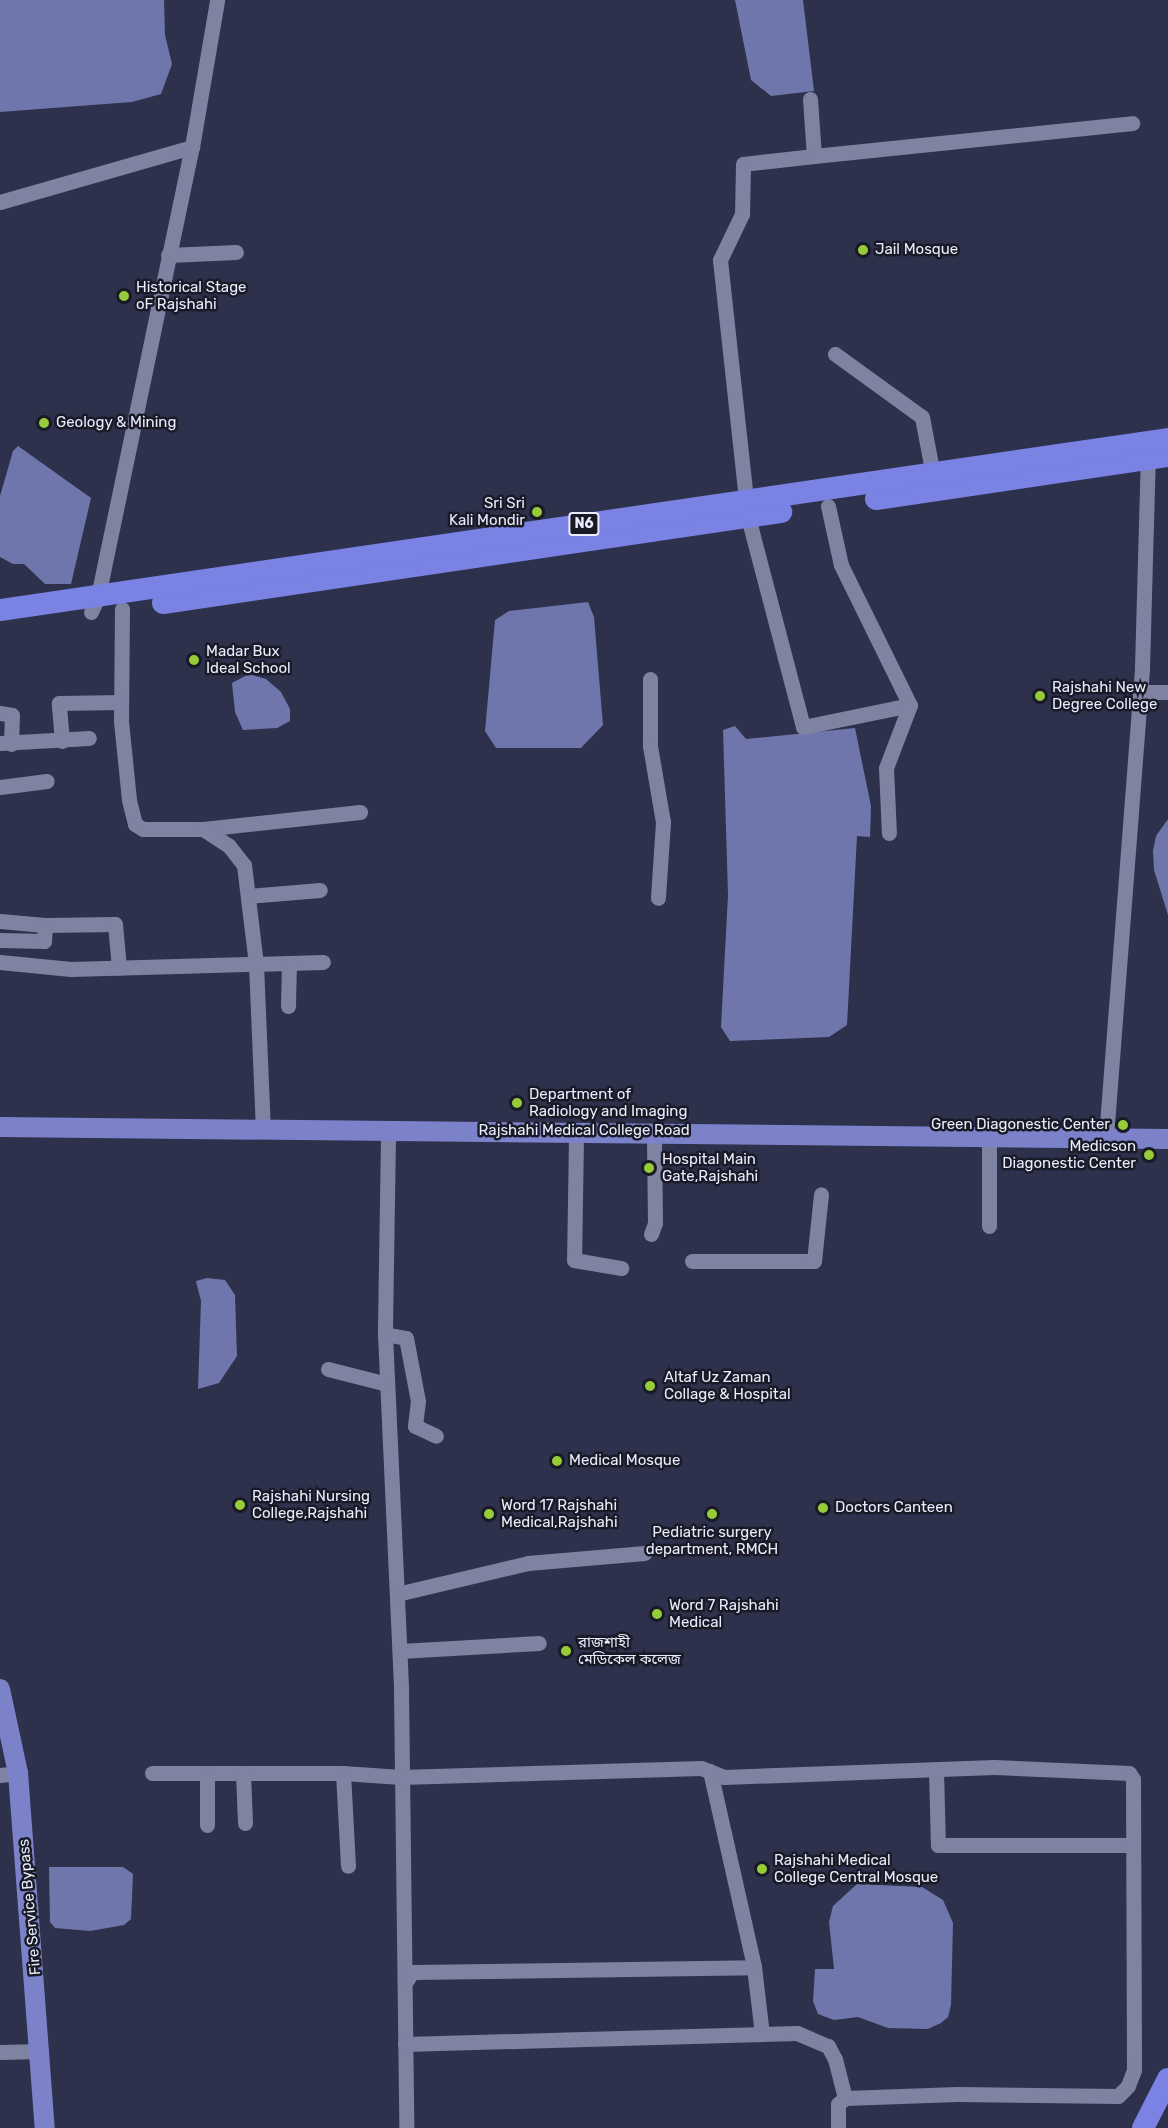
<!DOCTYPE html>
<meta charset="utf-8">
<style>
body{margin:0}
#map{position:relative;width:1168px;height:2128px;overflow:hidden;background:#2e314c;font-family:Rubik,"Noto Sans Bengali",sans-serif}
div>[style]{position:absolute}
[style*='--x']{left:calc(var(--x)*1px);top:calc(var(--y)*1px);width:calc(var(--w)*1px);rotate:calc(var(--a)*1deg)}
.water>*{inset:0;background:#6f76ac}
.minor>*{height:15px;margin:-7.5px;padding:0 7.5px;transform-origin:7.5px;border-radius:7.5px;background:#7e83a2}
.major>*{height:20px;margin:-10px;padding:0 10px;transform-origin:10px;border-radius:10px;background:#7c82ca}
.highway>*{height:22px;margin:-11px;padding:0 11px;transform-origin:11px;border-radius:11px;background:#7a82e4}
.dots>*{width:16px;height:16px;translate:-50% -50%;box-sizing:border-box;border:3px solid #191a26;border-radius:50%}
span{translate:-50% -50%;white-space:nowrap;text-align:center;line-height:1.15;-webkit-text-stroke:5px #191a26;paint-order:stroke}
.shield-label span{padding:2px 4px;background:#191a26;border:2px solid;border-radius:4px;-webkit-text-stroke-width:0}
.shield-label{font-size:14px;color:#e9ecfd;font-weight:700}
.poi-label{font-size:15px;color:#e9ecfd}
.left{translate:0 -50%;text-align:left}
.right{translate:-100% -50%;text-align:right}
.street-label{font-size:15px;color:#e9ecfd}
</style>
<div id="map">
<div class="water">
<div style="clip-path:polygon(0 0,164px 0,165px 35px,172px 64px,161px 94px,132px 102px,0 112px)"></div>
<div style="clip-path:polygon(735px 0,803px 0,814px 91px,771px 96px,751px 80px)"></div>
<div style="clip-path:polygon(18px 446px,91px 498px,71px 584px,45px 584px,24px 564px,13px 564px,0 557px,0 496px,13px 451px)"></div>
<div style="clip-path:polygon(588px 602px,594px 617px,603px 725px,581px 748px,496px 748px,485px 731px,495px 620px,509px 611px)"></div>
<div style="clip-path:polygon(249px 674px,266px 679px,281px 692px,290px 709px,290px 721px,277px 728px,243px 730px,235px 712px,232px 683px)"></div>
<div style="clip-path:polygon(735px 726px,746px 739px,855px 728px,871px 806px,870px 837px,857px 836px,847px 1025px,829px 1037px,730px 1041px,721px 1027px,728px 895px,723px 730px)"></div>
<div style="clip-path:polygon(1168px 819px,1168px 915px,1154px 870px,1153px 851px,1156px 836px)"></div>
<div style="clip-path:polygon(207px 1278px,225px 1280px,235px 1295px,237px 1356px,219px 1383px,198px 1389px,201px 1301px,196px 1281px)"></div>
<div style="clip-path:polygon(49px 1867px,123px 1867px,133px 1874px,131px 1919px,124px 1925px,90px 1931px,55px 1928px,50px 1922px)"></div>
<div style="clip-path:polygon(857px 1884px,922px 1887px,943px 1900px,953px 1923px,951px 2005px,948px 2017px,941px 2023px,928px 2029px,888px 2028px,858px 2017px,834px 2020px,818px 2014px,813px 2001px,815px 1969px,834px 1969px,829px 1922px,833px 1906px)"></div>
</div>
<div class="minor">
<div style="--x:810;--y:99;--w:57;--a:86"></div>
<div style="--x:814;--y:156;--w:71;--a:173.6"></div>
<div style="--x:743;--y:164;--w:50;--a:91.1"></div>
<div style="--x:742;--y:214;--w:51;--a:115.6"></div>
<div style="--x:720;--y:260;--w:259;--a:83.8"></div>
<div style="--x:748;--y:517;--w:217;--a:75.3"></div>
<div style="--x:803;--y:727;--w:109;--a:-11.6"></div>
<div style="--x:814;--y:156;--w:320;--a:-5.9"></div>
<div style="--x:0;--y:202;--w:200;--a:-16"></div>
<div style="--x:168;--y:255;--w:68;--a:-2.5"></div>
<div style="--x:835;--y:354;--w:107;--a:35.9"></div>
<div style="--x:922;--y:417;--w:59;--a:79.3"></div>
<div style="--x:828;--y:506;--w:60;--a:77.6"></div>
<div style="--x:841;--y:565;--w:156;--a:63.8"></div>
<div style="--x:910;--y:705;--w:67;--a:110.9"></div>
<div style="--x:886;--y:768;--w:65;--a:87.4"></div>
<div style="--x:122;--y:609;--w:112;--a:90.5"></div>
<div style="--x:121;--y:721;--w:79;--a:84.2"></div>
<div style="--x:129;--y:800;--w:25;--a:76"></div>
<div style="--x:135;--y:824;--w:9;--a:32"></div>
<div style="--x:143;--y:829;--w:60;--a:0"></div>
<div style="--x:203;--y:829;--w:158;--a:-6.2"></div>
<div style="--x:91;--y:612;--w:17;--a:-66"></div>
<div style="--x:98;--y:596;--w:459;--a:-78.2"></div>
<div style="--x:192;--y:147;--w:149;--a:-80.3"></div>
<div style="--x:650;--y:679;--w:67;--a:90"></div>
<div style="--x:650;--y:746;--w:77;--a:80.3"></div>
<div style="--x:663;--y:822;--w:76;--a:93.8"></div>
<div style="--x:1140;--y:692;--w:28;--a:0"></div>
<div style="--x:0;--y:713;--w:12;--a:9"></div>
<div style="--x:12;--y:715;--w:29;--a:92"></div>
<div style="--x:62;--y:741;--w:38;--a:-95"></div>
<div style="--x:59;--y:703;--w:62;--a:-0.9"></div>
<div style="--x:0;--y:743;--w:89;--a:-3.2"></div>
<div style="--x:0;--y:787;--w:47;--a:-7.3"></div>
<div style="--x:203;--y:829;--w:31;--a:33"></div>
<div style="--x:229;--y:846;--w:24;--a:52"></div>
<div style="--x:244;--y:865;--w:100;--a:83.1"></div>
<div style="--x:256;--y:964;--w:166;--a:87.6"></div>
<div style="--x:248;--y:896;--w:72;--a:-4.8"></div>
<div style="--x:0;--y:921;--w:45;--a:5.1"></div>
<div style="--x:45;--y:925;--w:70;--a:-0.8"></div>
<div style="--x:115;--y:924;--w:44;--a:84.8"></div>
<div style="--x:0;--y:940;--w:44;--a:1.3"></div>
<div style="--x:44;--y:941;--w:16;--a:-86"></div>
<div style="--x:0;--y:962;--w:71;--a:5.6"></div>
<div style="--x:71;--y:969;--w:252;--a:-1.6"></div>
<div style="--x:288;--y:1006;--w:43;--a:-88.7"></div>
<div style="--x:388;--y:1137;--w:197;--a:90.9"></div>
<div style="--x:385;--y:1334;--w:355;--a:87.4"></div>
<div style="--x:401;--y:1689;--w:439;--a:89.3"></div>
<div style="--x:576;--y:1137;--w:123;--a:90.9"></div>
<div style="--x:574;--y:1260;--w:48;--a:9.7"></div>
<div style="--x:1106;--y:1137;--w:471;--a:-85.6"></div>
<div style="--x:1142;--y:667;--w:215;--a:-88.4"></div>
<div style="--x:989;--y:1226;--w:84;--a:-90"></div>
<div style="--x:651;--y:1234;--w:12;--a:-70"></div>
<div style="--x:655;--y:1223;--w:85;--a:-90.7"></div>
<div style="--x:692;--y:1261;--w:122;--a:0"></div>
<div style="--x:814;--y:1261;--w:67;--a:-84"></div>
<div style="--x:385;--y:1334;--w:21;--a:11"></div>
<div style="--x:406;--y:1338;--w:64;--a:79.2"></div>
<div style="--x:418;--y:1401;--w:25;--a:97"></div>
<div style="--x:415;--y:1426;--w:23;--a:25"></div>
<div style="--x:328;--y:1369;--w:61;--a:14.3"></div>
<div style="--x:397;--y:1594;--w:135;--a:-13.3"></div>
<div style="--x:528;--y:1563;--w:117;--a:-4.9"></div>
<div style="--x:400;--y:1651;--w:139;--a:-3.3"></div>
<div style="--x:936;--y:1770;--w:75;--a:88.5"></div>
<div style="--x:938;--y:1845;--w:195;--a:0"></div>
<div style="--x:710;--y:1771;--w:201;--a:77.3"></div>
<div style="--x:754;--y:1967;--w:67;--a:83.2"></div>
<div style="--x:152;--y:1773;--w:191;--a:0"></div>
<div style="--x:343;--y:1773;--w:58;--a:3.9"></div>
<div style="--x:401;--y:1777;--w:300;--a:-1.7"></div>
<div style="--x:701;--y:1768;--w:25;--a:21"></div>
<div style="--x:724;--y:1777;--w:270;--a:-2.1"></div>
<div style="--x:994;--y:1767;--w:135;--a:2.5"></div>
<div style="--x:1129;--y:1773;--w:7;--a:56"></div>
<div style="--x:1133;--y:1779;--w:291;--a:89.8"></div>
<div style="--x:1134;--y:2070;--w:17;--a:111"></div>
<div style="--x:1128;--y:2086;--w:14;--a:135"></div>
<div style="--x:1118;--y:2096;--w:161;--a:-179.3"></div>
<div style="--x:957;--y:2094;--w:112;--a:178"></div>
<div style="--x:845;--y:2098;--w:9;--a:139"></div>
<div style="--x:838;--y:2104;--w:24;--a:90"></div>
<div style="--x:207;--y:1773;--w:52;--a:90"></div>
<div style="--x:243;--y:1773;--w:50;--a:87.7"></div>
<div style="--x:343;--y:1773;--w:93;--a:86.9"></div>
<div style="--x:0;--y:1775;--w:18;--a:-6"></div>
<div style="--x:407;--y:1980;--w:9;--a:-58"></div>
<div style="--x:412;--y:1972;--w:342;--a:-0.8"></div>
<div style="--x:405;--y:2044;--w:392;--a:-1.6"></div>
<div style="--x:797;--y:2033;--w:34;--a:23"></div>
<div style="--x:828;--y:2046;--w:15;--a:62"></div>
<div style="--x:835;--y:2059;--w:40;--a:75.6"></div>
<div style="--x:0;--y:2052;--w:41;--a:-1.4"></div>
</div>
<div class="major">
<div style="--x:0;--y:1127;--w:1168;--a:0.59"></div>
<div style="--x:0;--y:1689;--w:86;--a:77.9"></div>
<div style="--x:18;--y:1773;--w:356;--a:85.7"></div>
</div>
<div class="highway">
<div style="--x:876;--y:499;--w:295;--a:-8.4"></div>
<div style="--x:163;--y:603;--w:625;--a:-8.38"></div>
<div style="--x:0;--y:610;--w:1180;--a:-8.33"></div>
<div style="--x:1143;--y:2128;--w:55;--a:-63"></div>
</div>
<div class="dots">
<div style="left:863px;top:250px;background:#96cc39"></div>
<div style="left:124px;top:296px;background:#96cc39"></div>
<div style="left:44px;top:423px;background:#96cc39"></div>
<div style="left:537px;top:512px;background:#96cc39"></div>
<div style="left:194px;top:660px;background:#96cc39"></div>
<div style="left:1040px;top:696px;background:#96cc39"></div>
<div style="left:517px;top:1103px;background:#96cc39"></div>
<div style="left:1123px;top:1125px;background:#96cc39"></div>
<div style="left:1149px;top:1155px;background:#96cc39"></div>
<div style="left:649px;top:1168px;background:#96cc39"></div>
<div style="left:650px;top:1386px;background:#96cc39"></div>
<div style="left:557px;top:1461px;background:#96cc39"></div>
<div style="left:240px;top:1505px;background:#96cc39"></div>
<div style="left:823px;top:1508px;background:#96cc39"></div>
<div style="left:489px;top:1514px;background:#96cc39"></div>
<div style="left:712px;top:1514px;background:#96cc39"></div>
<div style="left:657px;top:1614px;background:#96cc39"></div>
<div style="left:566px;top:1651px;background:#96cc39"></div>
<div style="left:762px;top:1869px;background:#96cc39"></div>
</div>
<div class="shield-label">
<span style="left:584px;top:524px">N6</span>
</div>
<div class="poi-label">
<span class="left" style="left:875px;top:250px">Jail Mosque</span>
<span class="left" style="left:136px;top:296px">Historical Stage<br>oF Rajshahi</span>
<span class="left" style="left:56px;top:423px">Geology &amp; Mining</span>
<span class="right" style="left:525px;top:512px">Sri Sri<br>Kali Mondir</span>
<span class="left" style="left:206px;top:660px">Madar Bux<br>Ideal School</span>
<span class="left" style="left:1052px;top:696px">Rajshahi New<br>Degree College</span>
<span class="left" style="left:529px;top:1103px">Department of<br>Radiology and Imaging</span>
<span class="right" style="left:1110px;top:1125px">Green Diagonestic Center</span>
<span class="right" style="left:1136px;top:1155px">Medicson<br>Diagonestic Center</span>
<span class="left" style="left:662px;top:1168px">Hospital Main<br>Gate,Rajshahi</span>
<span class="left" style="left:664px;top:1386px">Altaf Uz Zaman<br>Collage &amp; Hospital</span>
<span class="left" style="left:569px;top:1461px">Medical Mosque</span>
<span class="left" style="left:252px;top:1505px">Rajshahi Nursing<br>College,Rajshahi</span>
<span class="left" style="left:501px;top:1514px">Word 17 Rajshahi<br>Medical,Rajshahi</span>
<span class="left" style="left:835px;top:1508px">Doctors Canteen</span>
<span style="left:712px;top:1541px">Pediatric surgery<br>department, RMCH</span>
<span class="left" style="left:669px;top:1614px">Word 7 Rajshahi<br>Medical</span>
<span class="left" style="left:578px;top:1651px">রাজশাহী<br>মেডিকেল কলেজ</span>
<span class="left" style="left:774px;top:1869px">Rajshahi Medical<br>College Central Mosque</span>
</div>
<div class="street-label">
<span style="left:584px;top:1131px">Rajshahi Medical College Road</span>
<span style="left:30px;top:1907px;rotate:-95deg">Fire Service Bypass</span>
</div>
</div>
